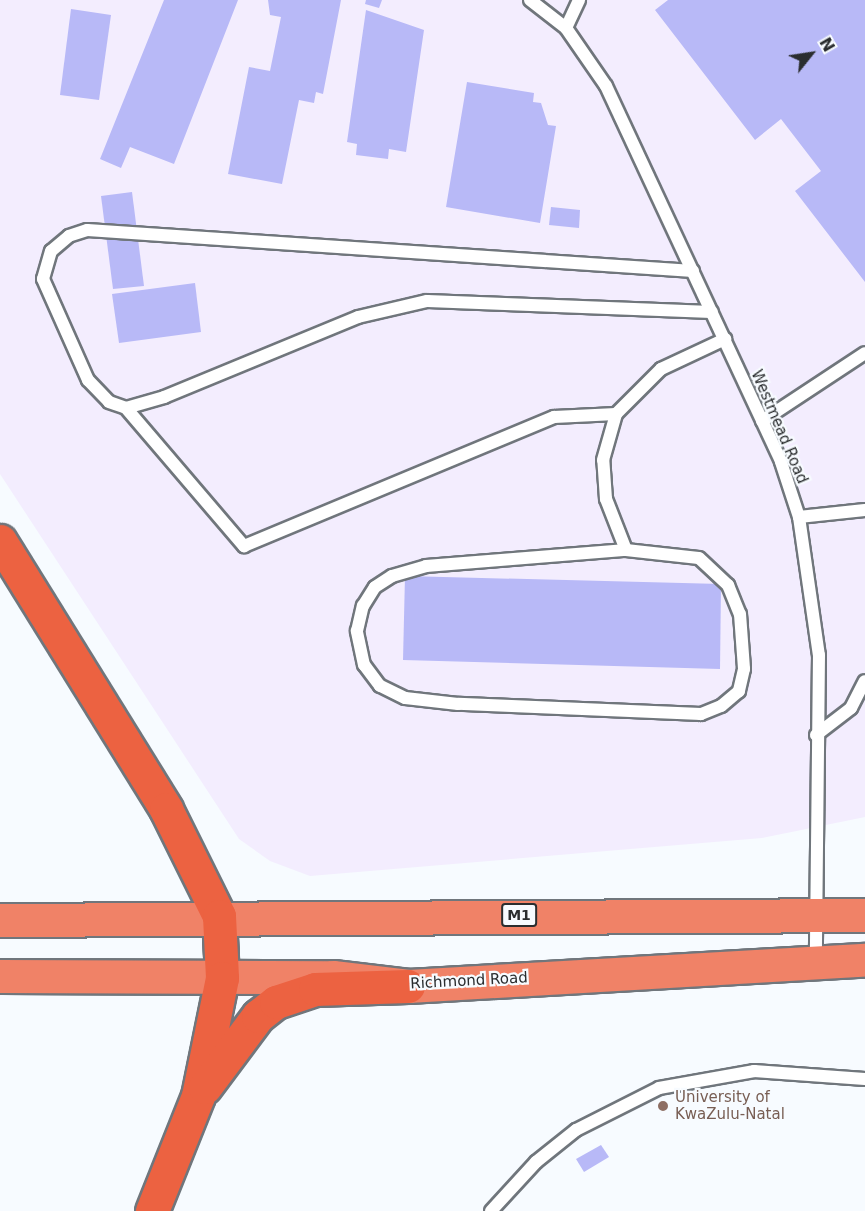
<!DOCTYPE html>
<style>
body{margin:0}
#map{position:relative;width:865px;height:1211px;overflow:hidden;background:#f7fbff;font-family:"DejaVu Sans",sans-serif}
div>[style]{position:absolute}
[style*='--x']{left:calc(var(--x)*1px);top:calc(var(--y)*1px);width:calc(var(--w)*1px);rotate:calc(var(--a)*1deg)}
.industrial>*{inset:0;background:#f3edfe}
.building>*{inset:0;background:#b8b9f7}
.roads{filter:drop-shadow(2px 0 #70767c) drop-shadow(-2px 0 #70767c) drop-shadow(0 2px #70767c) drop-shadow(0 -2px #70767c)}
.service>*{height:12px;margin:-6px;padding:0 6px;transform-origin:6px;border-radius:6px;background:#fff}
.trunk>*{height:33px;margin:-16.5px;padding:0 16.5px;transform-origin:16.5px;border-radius:16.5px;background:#f08267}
.motorway>*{height:33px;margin:-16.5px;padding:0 16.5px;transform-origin:16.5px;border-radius:16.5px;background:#ec6241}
.dots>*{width:16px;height:16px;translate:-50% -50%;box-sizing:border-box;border:3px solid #f7fbff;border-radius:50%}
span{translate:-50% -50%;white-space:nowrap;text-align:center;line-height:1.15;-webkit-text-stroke:4.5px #f7fbff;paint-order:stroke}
.shield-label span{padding:2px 4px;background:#f7fbff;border:2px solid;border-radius:4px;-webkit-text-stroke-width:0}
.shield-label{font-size:14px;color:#2a2d2f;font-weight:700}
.street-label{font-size:15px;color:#2a2d2f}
.education-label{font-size:15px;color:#785e54}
.left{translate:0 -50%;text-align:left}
.north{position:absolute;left:781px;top:24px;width:60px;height:60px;-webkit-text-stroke:4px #f7fbff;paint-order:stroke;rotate:60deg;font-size:16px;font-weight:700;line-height:24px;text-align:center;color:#2a2d2f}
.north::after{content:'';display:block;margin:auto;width:21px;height:27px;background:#2a2d2f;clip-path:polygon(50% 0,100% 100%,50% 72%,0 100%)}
</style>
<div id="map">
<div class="industrial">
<div style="clip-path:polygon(0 0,865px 0,865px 817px,762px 838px,310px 876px,270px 861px,239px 839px,0 474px)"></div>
</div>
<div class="building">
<div style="clip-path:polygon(164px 0,238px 0,174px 164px,130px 147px,121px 168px,100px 159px)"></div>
<div style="clip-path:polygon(268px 0,341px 0,323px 94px,316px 92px,314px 103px,299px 100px,282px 184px,228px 174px,249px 67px,270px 71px,281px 17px,270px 15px)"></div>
<div style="clip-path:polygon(366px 0,382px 0,379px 8px,365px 4px)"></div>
<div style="clip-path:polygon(668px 0,865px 0,865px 282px,795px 191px,821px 171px,781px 119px,755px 140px,655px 10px)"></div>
<div style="clip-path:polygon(71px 9px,111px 15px,99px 100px,60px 95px)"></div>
<div style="clip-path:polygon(366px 10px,424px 30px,406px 152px,389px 149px,388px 159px,356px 155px,357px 144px,347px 142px)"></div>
<div style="clip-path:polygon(467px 82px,534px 93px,533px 102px,541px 103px,548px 125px,556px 126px,540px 223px,446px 207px)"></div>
<div style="clip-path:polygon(132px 192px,144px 286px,113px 289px,101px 196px)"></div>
<div style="clip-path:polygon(551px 207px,580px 210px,579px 228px,549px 225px)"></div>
<div style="clip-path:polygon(195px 283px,201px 332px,119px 343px,112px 294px)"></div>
<div style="clip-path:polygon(405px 576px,721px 584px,720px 669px,403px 660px)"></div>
<div style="clip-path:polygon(601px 1145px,609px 1157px,584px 1172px,576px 1159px)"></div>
</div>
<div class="roads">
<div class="service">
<div style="--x:530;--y:0;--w:46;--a:37.9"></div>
<div style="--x:566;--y:28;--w:70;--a:55.4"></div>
<div style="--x:606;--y:86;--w:415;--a:65"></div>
<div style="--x:781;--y:462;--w:58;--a:71.9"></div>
<div style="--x:799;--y:517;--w:139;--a:81.8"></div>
<div style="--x:819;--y:655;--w:304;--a:90.6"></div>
<div style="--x:566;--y:28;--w:31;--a:-65"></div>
<div style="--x:693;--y:271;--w:607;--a:-176.13"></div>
<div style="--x:87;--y:230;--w:19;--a:162"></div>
<div style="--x:69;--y:236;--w:23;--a:140"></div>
<div style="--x:51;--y:251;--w:29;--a:106"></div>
<div style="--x:43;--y:279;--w:111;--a:66"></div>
<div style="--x:88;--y:380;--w:30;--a:46"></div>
<div style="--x:109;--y:402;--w:18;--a:19"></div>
<div style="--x:126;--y:408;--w:40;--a:-16"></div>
<div style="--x:164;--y:397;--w:210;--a:-22.4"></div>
<div style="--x:358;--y:317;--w:71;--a:-13.1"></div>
<div style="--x:427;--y:301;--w:285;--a:2.2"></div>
<div style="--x:126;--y:408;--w:182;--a:49.5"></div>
<div style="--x:244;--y:546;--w:336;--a:-22.6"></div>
<div style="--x:554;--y:417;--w:62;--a:-2.8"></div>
<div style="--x:762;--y:421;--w:123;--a:-33.4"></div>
<div style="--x:799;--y:517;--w:66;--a:-6.1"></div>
<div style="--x:626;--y:550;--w:73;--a:6.3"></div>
<div style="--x:699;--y:558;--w:40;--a:43"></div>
<div style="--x:728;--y:585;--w:31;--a:68"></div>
<div style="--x:740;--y:614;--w:55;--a:85.8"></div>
<div style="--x:744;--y:669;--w:23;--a:103"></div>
<div style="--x:739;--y:691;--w:23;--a:140"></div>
<div style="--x:721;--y:706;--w:22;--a:158"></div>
<div style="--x:701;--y:714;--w:243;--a:-177.6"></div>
<div style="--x:458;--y:704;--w:53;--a:-173.5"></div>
<div style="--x:405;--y:698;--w:28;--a:-154"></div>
<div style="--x:380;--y:686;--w:26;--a:-127"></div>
<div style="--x:364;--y:665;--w:35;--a:-102"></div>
<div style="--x:357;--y:631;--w:26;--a:-77"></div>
<div style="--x:363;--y:606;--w:22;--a:-58"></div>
<div style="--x:375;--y:587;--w:20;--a:-33"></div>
<div style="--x:392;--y:576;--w:35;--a:-16"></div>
<div style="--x:426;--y:566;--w:201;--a:-4.6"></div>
<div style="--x:626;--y:550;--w:55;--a:-111.4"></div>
<div style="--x:606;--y:499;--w:39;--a:-94"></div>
<div style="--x:603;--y:460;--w:48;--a:-74.2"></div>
<div style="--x:616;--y:414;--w:64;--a:-45"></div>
<div style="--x:661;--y:369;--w:71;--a:-25.1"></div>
<div style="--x:816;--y:735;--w:44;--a:-37.6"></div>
<div style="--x:851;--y:708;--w:30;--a:-63"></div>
<div style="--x:491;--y:1211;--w:67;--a:-47.4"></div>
<div style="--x:536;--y:1162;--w:51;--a:-38.7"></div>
<div style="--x:576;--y:1130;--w:93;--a:-26.8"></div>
<div style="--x:659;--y:1088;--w:97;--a:-10.1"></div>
<div style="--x:754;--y:1071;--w:111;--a:4.1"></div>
</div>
<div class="trunk">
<div style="--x:0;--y:920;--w:865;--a:-0.33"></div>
<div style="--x:0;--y:976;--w:333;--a:0.2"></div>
<div style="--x:333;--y:977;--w:76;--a:6.8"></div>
<div style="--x:408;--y:986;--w:458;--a:-3.3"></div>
</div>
<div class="motorway">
<div style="--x:0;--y:541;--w:315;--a:58.2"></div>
<div style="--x:166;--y:809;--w:119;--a:63.6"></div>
<div style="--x:219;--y:916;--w:62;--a:87.2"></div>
<div style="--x:222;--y:978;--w:120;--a:101.5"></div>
<div style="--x:198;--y:1096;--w:124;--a:111.8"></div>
<div style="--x:205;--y:1087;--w:89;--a:-53.3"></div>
<div style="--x:258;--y:1016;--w:23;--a:-38"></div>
<div style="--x:276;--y:1002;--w:41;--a:-18.4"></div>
<div style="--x:315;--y:989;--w:93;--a:-1.8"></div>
</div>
</div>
<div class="dots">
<div style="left:663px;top:1106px;background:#8d6e63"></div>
</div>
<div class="shield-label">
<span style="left:519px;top:915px">M1</span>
</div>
<div class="street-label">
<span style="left:779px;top:427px;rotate:67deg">Westmead Road</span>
<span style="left:469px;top:981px;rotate:-3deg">Richmond Road</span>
</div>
<div class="education-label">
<span class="left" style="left:675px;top:1106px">University of<br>KwaZulu-Natal</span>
</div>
<div class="north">N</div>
</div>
